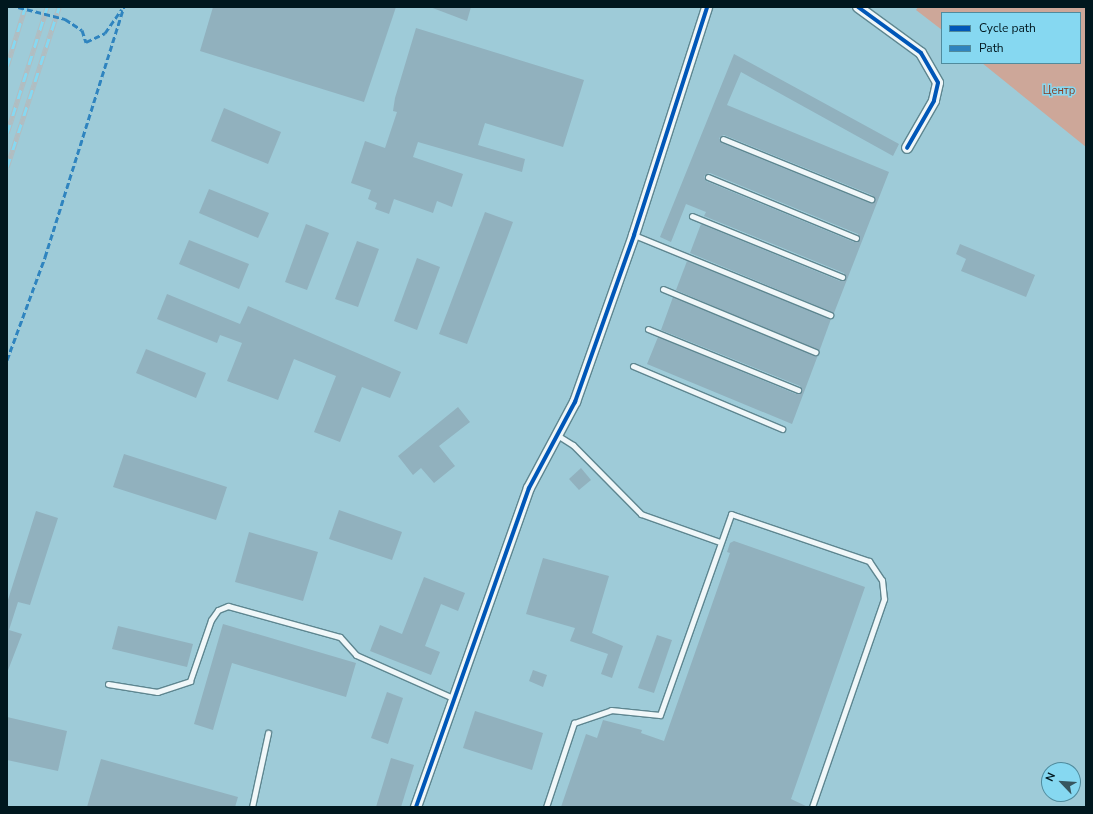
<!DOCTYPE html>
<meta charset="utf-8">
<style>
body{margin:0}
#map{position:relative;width:1093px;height:814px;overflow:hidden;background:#9ecbd8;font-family:"Nunito Sans",sans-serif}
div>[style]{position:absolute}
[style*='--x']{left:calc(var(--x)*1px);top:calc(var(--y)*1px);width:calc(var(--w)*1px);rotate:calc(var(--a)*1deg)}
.green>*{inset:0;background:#cda799}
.building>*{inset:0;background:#91b1be}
.roads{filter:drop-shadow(1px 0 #5e8690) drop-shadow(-1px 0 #5e8690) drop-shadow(0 1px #5e8690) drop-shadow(0 -1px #5e8690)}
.service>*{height:5px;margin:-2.5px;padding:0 2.5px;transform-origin:2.5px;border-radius:2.5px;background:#f0f7f9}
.minor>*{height:10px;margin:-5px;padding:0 5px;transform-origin:5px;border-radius:5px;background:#f0f7f9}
.rail>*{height:4.5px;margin-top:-2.25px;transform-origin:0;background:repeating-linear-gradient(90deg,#86d8f1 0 9px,#b1bdc1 0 18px);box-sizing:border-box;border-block:1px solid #b1bdc1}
.quiet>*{height:3px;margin-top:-1.5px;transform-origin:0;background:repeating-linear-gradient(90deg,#2f84bf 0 6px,transparent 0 9px)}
.cycleway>*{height:4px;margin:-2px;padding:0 2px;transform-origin:2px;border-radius:2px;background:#0057b8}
span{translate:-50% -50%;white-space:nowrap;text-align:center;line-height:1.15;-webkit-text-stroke:3px #86d8f1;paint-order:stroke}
.park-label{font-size:11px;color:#893a1e}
.frame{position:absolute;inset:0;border:8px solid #00171e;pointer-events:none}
.legend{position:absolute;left:941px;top:12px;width:140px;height:52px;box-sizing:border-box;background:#86d8f1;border:1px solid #508b9d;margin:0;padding:5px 7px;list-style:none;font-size:12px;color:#00171e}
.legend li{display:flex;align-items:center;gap:8px;height:20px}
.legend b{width:20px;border:1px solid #508b9d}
.north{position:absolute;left:1041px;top:762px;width:40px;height:40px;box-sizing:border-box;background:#86d8f1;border:1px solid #508b9d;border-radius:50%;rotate:295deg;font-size:11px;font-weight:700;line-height:16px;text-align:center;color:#00171e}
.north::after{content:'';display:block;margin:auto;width:14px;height:18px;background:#37565f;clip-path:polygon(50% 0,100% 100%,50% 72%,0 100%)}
</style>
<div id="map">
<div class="green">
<div style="clip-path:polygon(918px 7px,1086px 7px,1086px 147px,982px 63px,1080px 63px,1080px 13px,942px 13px,942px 30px,916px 10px)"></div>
</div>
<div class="building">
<div style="clip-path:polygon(213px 7px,396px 7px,364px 102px,200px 51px)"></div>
<div style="clip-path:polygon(430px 7px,471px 7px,467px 21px)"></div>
<div style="clip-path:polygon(416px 28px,584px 80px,563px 147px,485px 123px,478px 145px,525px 159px,522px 172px,418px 142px,413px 157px,463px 174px,452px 207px,437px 201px,433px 213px,394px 199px,389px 214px,375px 209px,377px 203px,368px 199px,371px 190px,351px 183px,365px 141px,385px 148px,397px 112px,393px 111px,395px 98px)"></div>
<div style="clip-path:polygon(evenodd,734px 54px,899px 144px,893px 156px,741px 72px,727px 105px,889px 172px,834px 313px,690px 253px,701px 224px,840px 281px,846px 278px,844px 273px,704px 216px,706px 212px,686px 204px,671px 242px,660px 237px,734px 54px,724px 135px,872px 195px,875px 201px,870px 203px,722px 143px,719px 138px,724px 135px,734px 54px,710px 173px,858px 234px,860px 240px,854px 242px,706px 181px,704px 176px,710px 173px)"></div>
<div style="clip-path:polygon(224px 108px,281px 132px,268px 164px,211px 141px)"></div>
<div style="clip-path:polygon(209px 189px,269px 213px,258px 238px,199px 213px)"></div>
<div style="clip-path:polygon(485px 212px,513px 222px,467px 344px,439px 334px)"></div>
<div style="clip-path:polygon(306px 224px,329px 233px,307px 290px,285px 282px)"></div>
<div style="clip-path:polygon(189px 240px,249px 264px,239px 289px,179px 264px)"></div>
<div style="clip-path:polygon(357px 241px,379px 249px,358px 307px,335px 299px)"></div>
<div style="clip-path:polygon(960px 244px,1035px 275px,1026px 297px,961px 271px,966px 259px,956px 254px)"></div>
<div style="clip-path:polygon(417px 258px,440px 267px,417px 330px,394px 321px)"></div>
<div style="clip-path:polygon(687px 261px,831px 319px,819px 352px,676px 290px)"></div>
<div style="clip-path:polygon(167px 294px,240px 324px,248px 306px,401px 372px,390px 398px,362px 387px,340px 442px,314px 432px,336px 376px,294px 359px,278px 400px,227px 381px,242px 343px,220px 335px,217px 343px,157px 319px)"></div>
<div style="clip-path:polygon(673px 297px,818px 355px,792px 424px,647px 364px,658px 337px,796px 394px,802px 391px,800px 386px,661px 330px)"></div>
<div style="clip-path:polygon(146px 349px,206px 373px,196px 398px,136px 373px)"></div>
<div style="clip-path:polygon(458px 407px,470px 422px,439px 446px,455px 466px,434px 483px,421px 468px,413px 475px,398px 456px)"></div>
<div style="clip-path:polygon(124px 454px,227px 487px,216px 520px,113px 487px)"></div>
<div style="clip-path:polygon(581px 468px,591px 480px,579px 490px,569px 479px)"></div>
<div style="clip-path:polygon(339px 510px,402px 532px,392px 560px,329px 539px)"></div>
<div style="clip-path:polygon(36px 511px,58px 518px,30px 605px,18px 602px,9px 630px,22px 634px,7px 673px,7px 603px)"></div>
<div style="clip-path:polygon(249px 532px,318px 552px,303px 601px,235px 582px)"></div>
<div style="clip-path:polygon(734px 541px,865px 587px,791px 799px,808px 807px,561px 807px,586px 734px,597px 738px,603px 720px,642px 730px,641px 733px,664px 741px,730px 553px,727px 552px,730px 543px)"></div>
<div style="clip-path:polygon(543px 558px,609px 576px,592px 633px,623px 646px,612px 678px,601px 674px,608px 654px,570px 641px,575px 628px,526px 614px)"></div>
<div style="clip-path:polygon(424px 577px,465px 593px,458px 611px,441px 604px,425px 646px,440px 652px,431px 675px,370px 651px,380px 625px,402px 634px)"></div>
<div style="clip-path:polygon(223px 624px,356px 663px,346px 697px,232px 663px,213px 730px,194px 724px)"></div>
<div style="clip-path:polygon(118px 626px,193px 644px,187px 667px,112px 649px)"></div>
<div style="clip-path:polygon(657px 635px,672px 640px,654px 693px,638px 688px)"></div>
<div style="clip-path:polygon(533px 670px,547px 675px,543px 687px,529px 681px)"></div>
<div style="clip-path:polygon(387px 692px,403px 698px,388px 744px,371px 738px)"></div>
<div style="clip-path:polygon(475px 711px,543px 733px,532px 770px,463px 748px)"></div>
<div style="clip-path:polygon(7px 717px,67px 731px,58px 771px,7px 760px)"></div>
<div style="clip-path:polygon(391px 758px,414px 765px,401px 807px,376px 807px)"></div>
<div style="clip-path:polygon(101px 759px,238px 797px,235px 807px,87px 807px)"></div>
</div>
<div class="roads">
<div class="service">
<div style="--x:723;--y:139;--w:160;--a:22.1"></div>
<div style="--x:708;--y:177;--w:160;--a:22.4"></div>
<div style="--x:692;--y:216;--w:162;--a:22.1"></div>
<div style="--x:634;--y:235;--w:212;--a:22.2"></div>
<div style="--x:663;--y:289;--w:165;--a:22.5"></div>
<div style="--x:648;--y:329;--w:162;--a:22.1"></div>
<div style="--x:633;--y:366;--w:162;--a:22.9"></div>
<div style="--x:557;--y:435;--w:19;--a:32"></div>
<div style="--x:573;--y:445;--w:97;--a:45.4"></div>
<div style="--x:641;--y:514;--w:84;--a:19.5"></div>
<div style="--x:108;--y:684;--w:50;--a:9.3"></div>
<div style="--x:157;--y:692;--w:35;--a:-18"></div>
<div style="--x:190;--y:681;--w:65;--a:-71"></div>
<div style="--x:211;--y:620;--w:12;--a:-55"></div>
<div style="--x:218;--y:610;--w:11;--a:-22"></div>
<div style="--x:228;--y:606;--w:116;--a:15.5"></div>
<div style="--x:340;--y:637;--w:24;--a:48"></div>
<div style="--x:356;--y:655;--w:106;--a:23.9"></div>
<div style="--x:252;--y:807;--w:76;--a:-77.8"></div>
<div style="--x:546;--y:807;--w:89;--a:-71.6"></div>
<div style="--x:574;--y:723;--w:39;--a:-19"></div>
<div style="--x:611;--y:710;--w:49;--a:5.8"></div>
<div style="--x:660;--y:715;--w:213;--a:-70.5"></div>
<div style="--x:731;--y:514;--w:146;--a:18.8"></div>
<div style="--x:869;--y:561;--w:23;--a:56"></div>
<div style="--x:882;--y:580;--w:19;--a:84"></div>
<div style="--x:884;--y:599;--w:220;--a:109.1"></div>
</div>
<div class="minor">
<div style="--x:858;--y:7;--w:78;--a:36.1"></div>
<div style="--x:921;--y:53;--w:34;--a:60"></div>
<div style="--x:938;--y:83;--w:18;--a:103"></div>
<div style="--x:934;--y:101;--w:54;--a:119.9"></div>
<div style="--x:416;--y:807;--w:338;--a:-70.5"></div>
<div style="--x:529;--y:488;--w:98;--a:-61.9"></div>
<div style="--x:575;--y:402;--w:177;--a:-70.5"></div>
<div style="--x:634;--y:235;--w:239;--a:-72.2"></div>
</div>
</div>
<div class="rail">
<div style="--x:7;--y:66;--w:62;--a:-73"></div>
<div style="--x:7;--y:133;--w:132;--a:-72.4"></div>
<div style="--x:7;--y:167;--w:168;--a:-72"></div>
</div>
<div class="quiet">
<div style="--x:18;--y:7;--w:49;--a:14.3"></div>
<div style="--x:65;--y:19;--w:20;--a:33"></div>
<div style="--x:82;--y:30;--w:13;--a:72"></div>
<div style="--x:86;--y:42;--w:21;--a:-25"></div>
<div style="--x:105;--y:33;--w:29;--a:-55"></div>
<div style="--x:7;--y:360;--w:110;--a:-69.7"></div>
<div style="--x:45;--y:257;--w:262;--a:-72.5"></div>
</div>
<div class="cycleway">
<div style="--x:858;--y:7;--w:78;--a:36.1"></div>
<div style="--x:921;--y:53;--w:34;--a:60"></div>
<div style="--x:938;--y:83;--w:18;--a:103"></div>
<div style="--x:934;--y:101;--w:54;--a:119.9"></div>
<div style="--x:416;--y:807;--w:338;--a:-70.5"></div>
<div style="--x:529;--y:488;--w:98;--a:-61.9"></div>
<div style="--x:575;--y:402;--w:177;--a:-70.5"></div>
<div style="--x:634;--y:235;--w:239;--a:-72.2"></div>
</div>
<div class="park-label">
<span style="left:1059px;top:91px">Центр</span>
</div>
<div class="frame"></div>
<ul class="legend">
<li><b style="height:5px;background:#0057b8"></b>Cycle path</li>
<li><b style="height:5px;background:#2f84bf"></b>Path</li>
</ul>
<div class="north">N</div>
</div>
